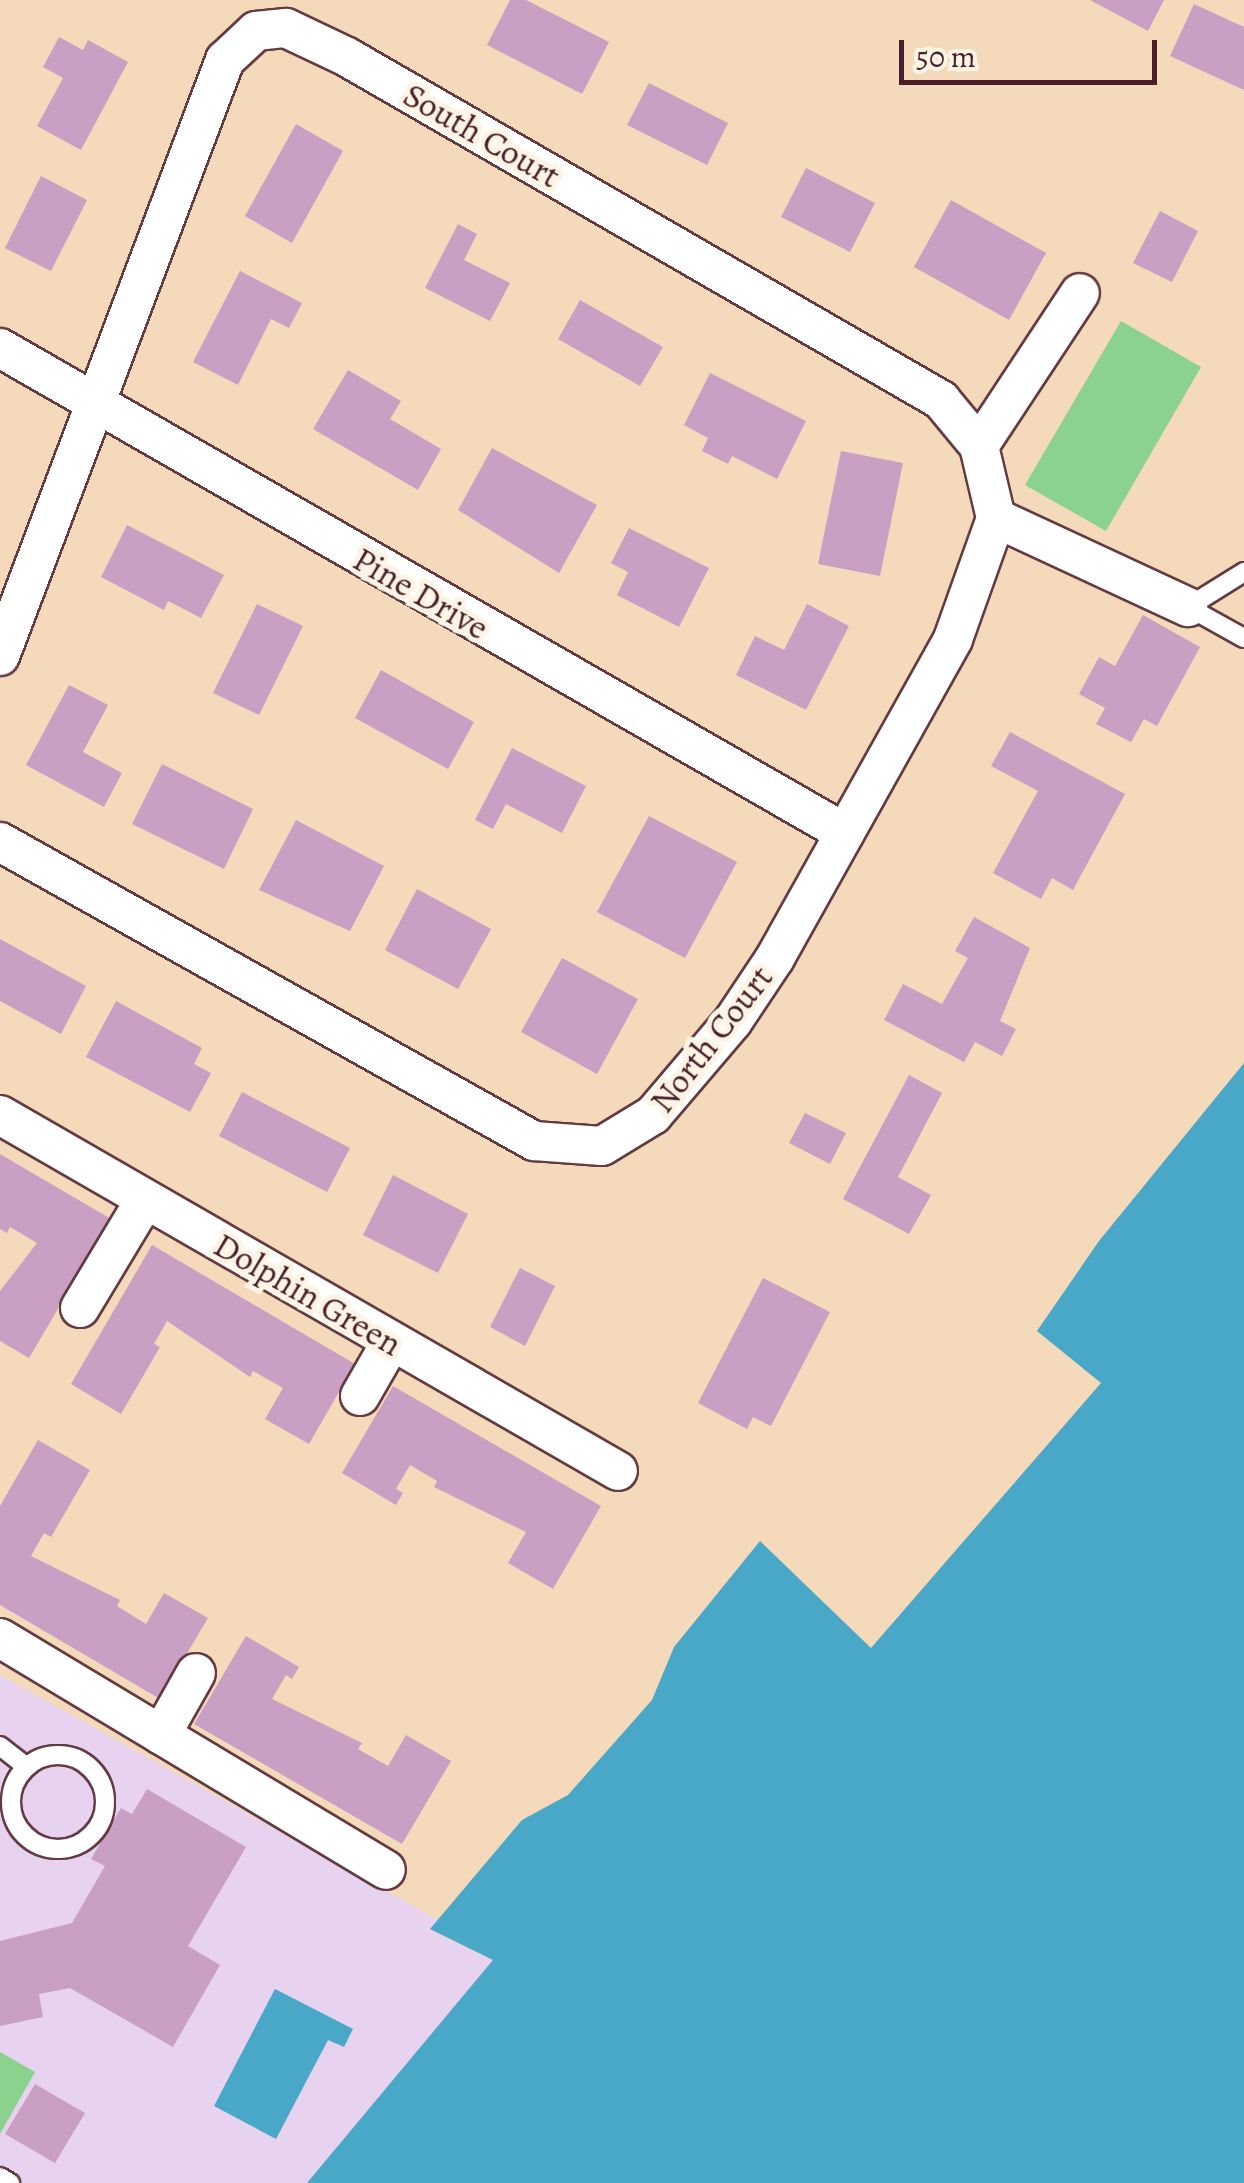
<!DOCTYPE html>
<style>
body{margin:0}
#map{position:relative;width:1244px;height:2183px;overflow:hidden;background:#f4d9bb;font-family:Alegreya,serif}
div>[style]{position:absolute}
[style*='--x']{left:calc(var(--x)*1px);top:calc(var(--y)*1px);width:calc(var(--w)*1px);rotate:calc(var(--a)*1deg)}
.built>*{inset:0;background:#e7d2ef}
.green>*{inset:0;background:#8ad28d}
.water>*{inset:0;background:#49a7c8}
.building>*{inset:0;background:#ca9fc4}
.roads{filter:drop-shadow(2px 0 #643b41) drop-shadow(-2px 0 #643b41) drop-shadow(0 2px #643b41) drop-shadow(0 -2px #643b41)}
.lane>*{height:18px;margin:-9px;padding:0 9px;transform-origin:9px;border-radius:9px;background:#fff}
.lane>.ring{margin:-9px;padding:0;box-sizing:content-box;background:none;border:18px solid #fff;border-radius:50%}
.street>*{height:38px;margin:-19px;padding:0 19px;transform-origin:19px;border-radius:19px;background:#fff}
span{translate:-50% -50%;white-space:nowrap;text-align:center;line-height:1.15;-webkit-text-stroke:10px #fcf5e5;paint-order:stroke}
.street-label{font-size:35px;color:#4a1f2b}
.scale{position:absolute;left:899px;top:40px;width:258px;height:45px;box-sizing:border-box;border:5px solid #4a1f2b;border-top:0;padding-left:12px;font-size:30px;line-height:35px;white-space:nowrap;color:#4a1f2b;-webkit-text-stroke:8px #fcf5e5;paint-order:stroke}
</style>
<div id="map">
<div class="built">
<div style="clip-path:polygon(0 1675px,438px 1920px,431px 1930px,493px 1960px,307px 2183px,0 2183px)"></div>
</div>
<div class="green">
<div style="clip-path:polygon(1121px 321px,1201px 367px,1106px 531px,1025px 485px)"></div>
<div style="clip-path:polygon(0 2052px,35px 2072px,0 2134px)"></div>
</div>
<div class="water">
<div style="clip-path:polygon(1244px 1063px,1244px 2183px,307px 2183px,493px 1960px,430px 1929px,522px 1820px,568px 1795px,652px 1700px,674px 1647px,760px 1541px,871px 1648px,1101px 1383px,1037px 1331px,1099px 1241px)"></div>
<div style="clip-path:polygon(275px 1989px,353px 2029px,344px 2047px,328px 2040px,276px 2139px,214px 2106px)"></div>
</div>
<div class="building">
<div style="clip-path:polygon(510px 0,526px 0,609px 42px,582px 94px,487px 45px)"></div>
<div style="clip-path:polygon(1090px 0,1164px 0,1148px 31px)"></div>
<div style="clip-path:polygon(1194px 4px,1244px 27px,1244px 90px,1170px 56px)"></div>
<div style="clip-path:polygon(59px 37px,83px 50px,88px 40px,128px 62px,81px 150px,37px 126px,63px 78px,43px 67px)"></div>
<div style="clip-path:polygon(649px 83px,728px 123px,707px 165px,627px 125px)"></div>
<div style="clip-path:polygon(296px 124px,343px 151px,292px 243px,245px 216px)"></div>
<div style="clip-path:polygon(806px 168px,875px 203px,850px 252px,781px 217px)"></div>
<div style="clip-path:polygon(41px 176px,87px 200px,51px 271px,5px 248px)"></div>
<div style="clip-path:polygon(951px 200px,1046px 253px,1009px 320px,914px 267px)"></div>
<div style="clip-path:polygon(1160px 211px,1198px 231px,1172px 282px,1133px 263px)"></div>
<div style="clip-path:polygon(458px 224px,477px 234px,464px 260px,510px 283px,490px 321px,425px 288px)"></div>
<div style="clip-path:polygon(240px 271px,302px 303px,289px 328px,271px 319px,238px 385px,193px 362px)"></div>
<div style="clip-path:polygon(580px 300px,663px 347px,640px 386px,558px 339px)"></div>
<div style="clip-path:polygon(348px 370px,401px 401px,390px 419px,441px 449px,418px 490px,313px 429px)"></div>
<div style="clip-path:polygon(710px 373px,806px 421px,777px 479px,732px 456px,728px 464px,702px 451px,708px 438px,684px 425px)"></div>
<div style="clip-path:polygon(492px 448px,597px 505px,559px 573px,458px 510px)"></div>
<div style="clip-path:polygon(841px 451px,903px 463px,880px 576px,818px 564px)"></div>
<div style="clip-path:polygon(127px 525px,224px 575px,201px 618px,168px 601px,164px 610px,101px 577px)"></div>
<div style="clip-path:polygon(629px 528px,709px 568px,679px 627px,617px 595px,628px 572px,611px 563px)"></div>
<div style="clip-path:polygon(257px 604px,303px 626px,259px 715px,213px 693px)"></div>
<div style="clip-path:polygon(807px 604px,849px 626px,806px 710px,736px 675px,755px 636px,784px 650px)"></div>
<div style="clip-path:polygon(1143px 615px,1200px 647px,1157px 726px,1144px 719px,1131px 742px,1096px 724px,1105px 708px,1079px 694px,1099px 657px,1115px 666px)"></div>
<div style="clip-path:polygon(381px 670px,474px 722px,448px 769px,355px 718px)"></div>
<div style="clip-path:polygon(69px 685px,108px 705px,83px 752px,122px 773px,104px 807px,26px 765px)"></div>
<div style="clip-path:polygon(1010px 732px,1125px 794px,1073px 890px,1052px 878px,1041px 899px,993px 873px,1038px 791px,991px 766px)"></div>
<div style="clip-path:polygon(512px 748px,586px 786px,562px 833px,506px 804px,493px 829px,475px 820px)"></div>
<div style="clip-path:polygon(162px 764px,253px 809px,224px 869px,132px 824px)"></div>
<div style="clip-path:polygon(649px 816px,737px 862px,685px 958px,597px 912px)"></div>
<div style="clip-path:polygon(296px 820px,384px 866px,350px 931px,259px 890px)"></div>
<div style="clip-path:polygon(417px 889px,491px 929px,458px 989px,385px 950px)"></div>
<div style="clip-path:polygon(974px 917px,1030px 948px,1000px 1021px,1016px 1029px,1002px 1056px,975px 1042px,964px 1062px,884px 1020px,903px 984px,942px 1004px,968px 958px,955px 951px)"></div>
<div style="clip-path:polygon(0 939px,86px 986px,61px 1034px,0 1001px)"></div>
<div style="clip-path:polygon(562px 958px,638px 999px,597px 1074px,521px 1032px)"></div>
<div style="clip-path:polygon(116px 1001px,202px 1048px,194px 1064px,211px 1073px,190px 1112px,86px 1057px)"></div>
<div style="clip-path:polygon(909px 1075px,942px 1093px,898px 1177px,931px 1195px,909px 1234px,843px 1199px)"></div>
<div style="clip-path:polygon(242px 1092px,350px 1148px,327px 1192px,219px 1136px)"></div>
<div style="clip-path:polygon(805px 1113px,846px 1133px,830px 1164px,789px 1143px)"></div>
<div style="clip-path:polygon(0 1154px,111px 1219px,29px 1358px,0 1341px,0 1291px,37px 1243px,10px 1227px,7px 1233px,0 1229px)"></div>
<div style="clip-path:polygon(393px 1175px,468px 1214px,438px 1273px,363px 1235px)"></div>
<div style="clip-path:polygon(152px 1245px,355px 1364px,309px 1444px,265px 1419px,283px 1388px,253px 1371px,250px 1377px,167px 1321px,154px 1344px,160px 1347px,121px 1414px,71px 1384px)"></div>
<div style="clip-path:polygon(520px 1268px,555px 1286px,525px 1346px,490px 1327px)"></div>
<div style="clip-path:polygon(763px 1278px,830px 1312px,771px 1426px,753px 1417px,747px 1429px,698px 1403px)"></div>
<div style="clip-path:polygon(393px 1386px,601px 1506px,553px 1589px,508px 1563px,526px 1532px,434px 1487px,437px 1481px,410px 1465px,396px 1489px,403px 1493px,396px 1505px,342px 1473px)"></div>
<div style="clip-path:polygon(38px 1440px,90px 1470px,51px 1537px,44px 1533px,31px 1556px,120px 1600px,117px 1606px,146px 1624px,164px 1593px,208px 1618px,160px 1699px,0 1605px,0 1506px)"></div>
<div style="clip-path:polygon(246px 1636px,299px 1667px,292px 1679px,286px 1675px,272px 1699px,362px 1743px,358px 1749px,388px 1766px,406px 1735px,451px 1761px,402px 1844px,194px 1724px)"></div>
<div style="clip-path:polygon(147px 1789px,246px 1847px,188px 1946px,220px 1965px,173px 2047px,70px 1988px,39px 1994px,43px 2017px,0 2026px,0 1941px,72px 1923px,105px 1866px,91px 1859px,121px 1808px,132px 1814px)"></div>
<div style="clip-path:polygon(35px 2084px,85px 2113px,55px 2163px,5px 2134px)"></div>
</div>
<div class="roads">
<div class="lane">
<div style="--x:1188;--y:607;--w:66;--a:-32"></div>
<div style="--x:1188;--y:607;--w:64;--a:29"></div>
<div style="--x:0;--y:1746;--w:33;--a:38"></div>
<div class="ring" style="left:11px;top:1755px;width:76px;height:76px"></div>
<div style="--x:0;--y:2177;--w:12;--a:31"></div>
</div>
<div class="street">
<div style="--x:0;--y:348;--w:974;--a:29.85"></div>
<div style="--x:979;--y:446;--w:183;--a:-56.6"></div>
<div style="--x:996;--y:518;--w:212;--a:24.9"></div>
<div style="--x:0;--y:656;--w:637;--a:-69.32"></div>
<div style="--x:225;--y:60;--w:42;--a:-43.1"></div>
<div style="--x:256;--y:31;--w:30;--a:-6"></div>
<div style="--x:286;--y:28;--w:68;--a:25.4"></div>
<div style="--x:347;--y:57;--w:686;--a:30"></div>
<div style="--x:941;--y:400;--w:60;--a:50.4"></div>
<div style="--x:979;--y:446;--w:74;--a:76.7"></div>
<div style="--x:0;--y:842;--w:612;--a:29.25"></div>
<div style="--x:534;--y:1141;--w:68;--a:4.2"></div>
<div style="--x:602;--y:1146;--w:60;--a:-31.3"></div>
<div style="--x:653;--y:1115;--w:123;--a:-49.6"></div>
<div style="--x:733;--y:1021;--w:76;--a:-56.3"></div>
<div style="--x:775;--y:958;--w:365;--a:-60.8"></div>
<div style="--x:953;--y:639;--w:128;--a:-70.4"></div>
<div style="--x:0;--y:1115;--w:713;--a:29.94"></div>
<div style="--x:80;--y:1308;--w:126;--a:-59"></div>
<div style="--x:360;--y:1396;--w:62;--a:-60.1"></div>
<div style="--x:0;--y:1638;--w:450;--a:31"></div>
<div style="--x:161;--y:1735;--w:71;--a:-60.6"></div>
</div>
</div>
<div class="street-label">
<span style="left:482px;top:135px;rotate:30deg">South Court</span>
<span style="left:421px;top:593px;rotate:30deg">Pine Drive</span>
<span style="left:711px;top:1039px;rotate:-52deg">North Court</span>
<span style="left:308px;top:1294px;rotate:30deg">Dolphin Green</span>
</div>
<div class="scale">50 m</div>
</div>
